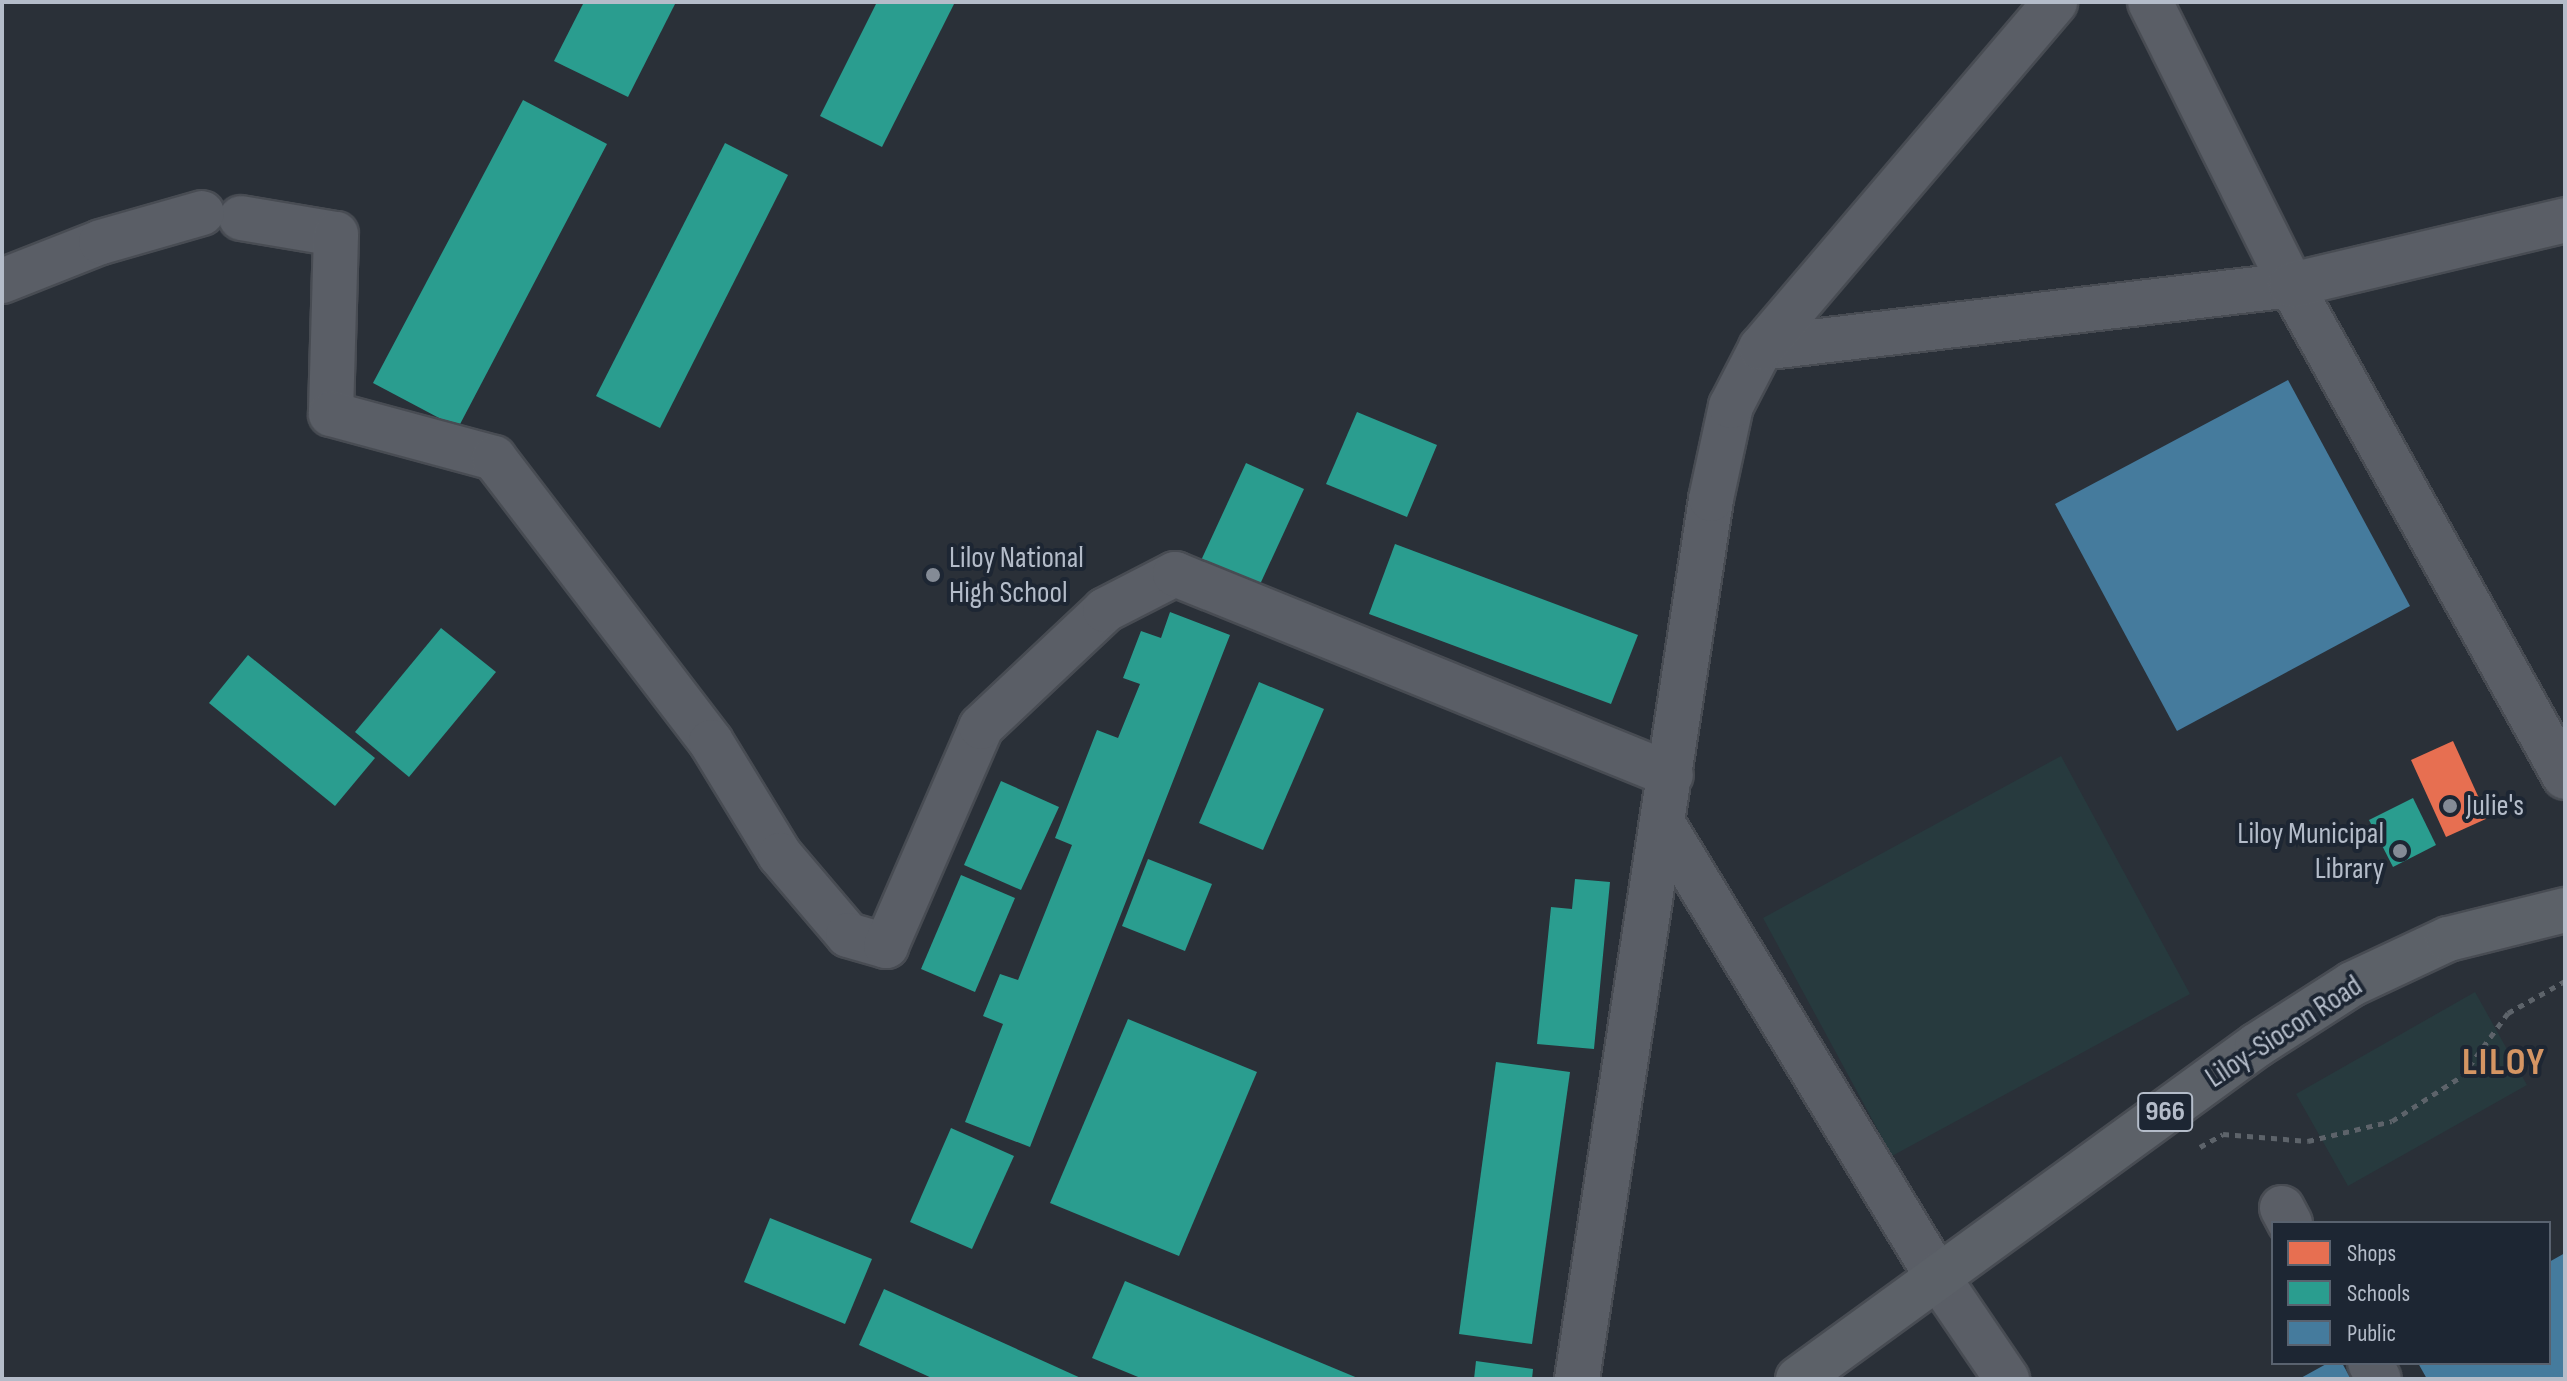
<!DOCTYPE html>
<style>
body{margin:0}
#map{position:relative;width:2567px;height:1381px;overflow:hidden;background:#2a3038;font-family:"Sofia Sans Condensed",sans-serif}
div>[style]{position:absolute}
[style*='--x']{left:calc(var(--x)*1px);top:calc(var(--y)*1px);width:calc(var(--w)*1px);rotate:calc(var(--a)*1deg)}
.green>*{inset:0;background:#273a3e}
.shops>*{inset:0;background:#e76f51}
.schools>*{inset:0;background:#2a9d8f}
.public>*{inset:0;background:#457b9d}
.path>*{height:5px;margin-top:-2.5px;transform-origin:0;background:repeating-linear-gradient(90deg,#5d636a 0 6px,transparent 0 12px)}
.roads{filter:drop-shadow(2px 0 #484c53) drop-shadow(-2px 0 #484c53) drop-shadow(0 2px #484c53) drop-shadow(0 -2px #484c53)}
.minor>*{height:44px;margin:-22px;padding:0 22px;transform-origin:22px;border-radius:22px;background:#5a5e66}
.major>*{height:44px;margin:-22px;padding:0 22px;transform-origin:22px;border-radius:22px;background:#5c6168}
.dots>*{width:22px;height:22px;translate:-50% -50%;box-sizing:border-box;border:4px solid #1d2633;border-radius:50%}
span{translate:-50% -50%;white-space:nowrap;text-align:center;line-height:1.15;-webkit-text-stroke:8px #1d2633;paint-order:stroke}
.shield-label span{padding:2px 6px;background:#1d2633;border:2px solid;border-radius:6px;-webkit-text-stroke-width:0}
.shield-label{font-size:28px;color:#b4bcc9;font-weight:700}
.poi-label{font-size:30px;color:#b4bcc9}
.left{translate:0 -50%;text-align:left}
.right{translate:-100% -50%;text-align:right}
.street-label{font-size:30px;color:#b4bcc9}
.district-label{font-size:38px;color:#d59563;font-weight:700;letter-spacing:2px}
.frame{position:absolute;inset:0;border:4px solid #b4bcc9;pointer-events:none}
.legend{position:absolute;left:2271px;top:1221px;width:280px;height:144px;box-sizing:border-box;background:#1d2633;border:2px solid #59626f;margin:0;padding:10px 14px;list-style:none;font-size:24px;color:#b4bcc9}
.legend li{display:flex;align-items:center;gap:16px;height:40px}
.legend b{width:40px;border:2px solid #59626f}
</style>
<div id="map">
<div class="green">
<div style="clip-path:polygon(2061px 756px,2190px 994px,1892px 1156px,1763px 918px)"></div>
<div style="clip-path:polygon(2475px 992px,2527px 1085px,2348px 1186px,2296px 1094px)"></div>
</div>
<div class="shops">
<div style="clip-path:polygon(2453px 741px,2488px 818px,2446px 837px,2411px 760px)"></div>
</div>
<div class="schools">
<div style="clip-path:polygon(584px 2px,676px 2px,628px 97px,554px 61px)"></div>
<div style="clip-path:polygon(877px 2px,955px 2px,882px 147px,820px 116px)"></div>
<div style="clip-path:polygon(523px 100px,607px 144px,458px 428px,373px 383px)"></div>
<div style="clip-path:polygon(725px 143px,788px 175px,660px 428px,596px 396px)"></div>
<div style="clip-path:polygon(1357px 412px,1437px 445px,1407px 517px,1326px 484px)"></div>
<div style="clip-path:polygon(1246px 463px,1304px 489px,1256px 593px,1198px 567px)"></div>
<div style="clip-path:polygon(1395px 544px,1638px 635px,1611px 704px,1369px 614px)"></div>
<div style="clip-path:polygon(1170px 612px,1230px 635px,1030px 1147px,965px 1122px,1003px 1024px,983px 1016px,1000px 974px,1018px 980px,1072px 845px,1055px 838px,1097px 730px,1118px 738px,1140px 684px,1123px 678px,1141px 631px,1161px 638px)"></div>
<div style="clip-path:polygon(441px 628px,496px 672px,409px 777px,355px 732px)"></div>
<div style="clip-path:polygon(248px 655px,375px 758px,335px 806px,209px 703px)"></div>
<div style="clip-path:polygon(1259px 682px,1324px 709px,1263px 850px,1199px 823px)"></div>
<div style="clip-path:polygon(1001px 781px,1059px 807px,1021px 890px,964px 865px)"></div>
<div style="clip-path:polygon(2413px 798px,2436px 845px,2393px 867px,2369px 820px)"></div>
<div style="clip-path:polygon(1148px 859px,1212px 884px,1185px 951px,1122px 926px)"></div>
<div style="clip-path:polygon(961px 875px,1015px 898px,975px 992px,921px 969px)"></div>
<div style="clip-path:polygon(1575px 879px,1610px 882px,1594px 1049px,1537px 1044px,1551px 907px,1572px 909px)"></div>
<div style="clip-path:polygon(1128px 1019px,1257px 1072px,1179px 1256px,1050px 1203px)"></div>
<div style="clip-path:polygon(1496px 1062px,1570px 1072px,1532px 1344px,1459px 1334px)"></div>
<div style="clip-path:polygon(951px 1128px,1014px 1156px,972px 1249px,910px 1222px)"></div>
<div style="clip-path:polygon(770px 1218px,872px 1259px,845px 1324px,744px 1282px)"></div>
<div style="clip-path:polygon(1125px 1281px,1360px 1379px,1143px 1379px,1092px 1358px)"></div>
<div style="clip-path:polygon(884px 1289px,1083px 1379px,934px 1379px,859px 1345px)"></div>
<div style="clip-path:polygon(1476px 1361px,1533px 1369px,1532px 1379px,1474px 1379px)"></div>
</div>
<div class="public">
<div style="clip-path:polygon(2288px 380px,2410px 606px,2177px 731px,2055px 504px)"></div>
<div style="clip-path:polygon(2565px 1253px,2565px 1379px,2427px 1379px,2418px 1363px,2549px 1363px,2549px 1262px)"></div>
<div style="clip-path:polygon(2328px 1363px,2342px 1363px,2351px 1379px,2299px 1379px)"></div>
</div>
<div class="path">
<div style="--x:2200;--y:1147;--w:26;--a:-29"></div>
<div style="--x:2223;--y:1134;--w:85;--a:4.7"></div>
<div style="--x:2308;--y:1141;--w:86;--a:-13.4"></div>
<div style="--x:2392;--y:1121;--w:83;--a:-32.7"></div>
<div style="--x:2462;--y:1076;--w:78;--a:-53.9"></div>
<div style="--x:2508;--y:1013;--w:65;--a:-29.3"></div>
</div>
<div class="roads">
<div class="minor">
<div style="--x:2150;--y:2;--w:316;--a:63.5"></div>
<div style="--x:2291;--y:285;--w:563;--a:60.89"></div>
<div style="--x:241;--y:218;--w:96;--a:9.6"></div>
<div style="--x:336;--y:234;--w:180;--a:91.6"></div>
<div style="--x:331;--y:414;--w:169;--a:15.1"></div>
<div style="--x:494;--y:458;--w:357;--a:52.6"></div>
<div style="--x:711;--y:742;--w:132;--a:58.6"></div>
<div style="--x:780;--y:855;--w:105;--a:49.6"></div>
<div style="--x:848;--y:935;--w:40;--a:16"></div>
<div style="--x:886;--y:946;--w:239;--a:-66.5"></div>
<div style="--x:981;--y:727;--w:170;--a:-43.3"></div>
<div style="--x:1105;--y:610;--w:79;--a:-27.2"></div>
<div style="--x:1175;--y:574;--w:535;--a:22.06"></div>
<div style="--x:2;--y:281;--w:106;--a:-21.5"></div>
<div style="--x:101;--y:242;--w:105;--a:-16"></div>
<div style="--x:1761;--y:348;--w:534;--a:-6.78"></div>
<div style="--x:2291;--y:285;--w:282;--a:-13.3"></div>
<div style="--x:1663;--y:824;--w:529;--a:58.78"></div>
<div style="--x:1937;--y:1276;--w:125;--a:55.8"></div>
<div style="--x:2282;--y:1208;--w:17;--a:62"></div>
<div style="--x:2370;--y:1363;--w:18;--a:61"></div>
<div style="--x:1577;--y:1379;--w:890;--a:-81.34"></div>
<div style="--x:1711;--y:499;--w:95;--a:-77.9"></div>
<div style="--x:1731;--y:406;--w:65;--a:-62.7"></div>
<div style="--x:1761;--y:348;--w:454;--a:-49.6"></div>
</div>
<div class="major">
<div style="--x:1798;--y:1379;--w:568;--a:-36.04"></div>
<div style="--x:2257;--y:1045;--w:113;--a:-32.7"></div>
<div style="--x:2352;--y:984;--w:106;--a:-25.1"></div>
<div style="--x:2448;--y:939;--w:121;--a:-13.9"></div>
</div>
</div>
<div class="dots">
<div style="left:933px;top:575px;background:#848b96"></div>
<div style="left:2450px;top:806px;background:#848b96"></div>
<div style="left:2400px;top:851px;background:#848b96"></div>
</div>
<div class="shield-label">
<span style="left:2165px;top:1112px">966</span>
</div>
<div class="poi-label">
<span class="left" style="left:949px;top:575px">Liloy National<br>High School</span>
<span class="left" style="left:2466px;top:806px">Julie's</span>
<span class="right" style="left:2384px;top:851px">Liloy Municipal<br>Library</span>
</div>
<div class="street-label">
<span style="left:2284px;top:1032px;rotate:-33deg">Liloy-Siocon Road</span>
</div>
<div class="district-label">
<span style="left:2504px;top:1063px">LILOY</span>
</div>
<div class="frame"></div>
<ul class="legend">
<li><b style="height:22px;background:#e76f51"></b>Shops</li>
<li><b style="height:22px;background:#2a9d8f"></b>Schools</li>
<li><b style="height:22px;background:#457b9d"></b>Public</li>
</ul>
</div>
